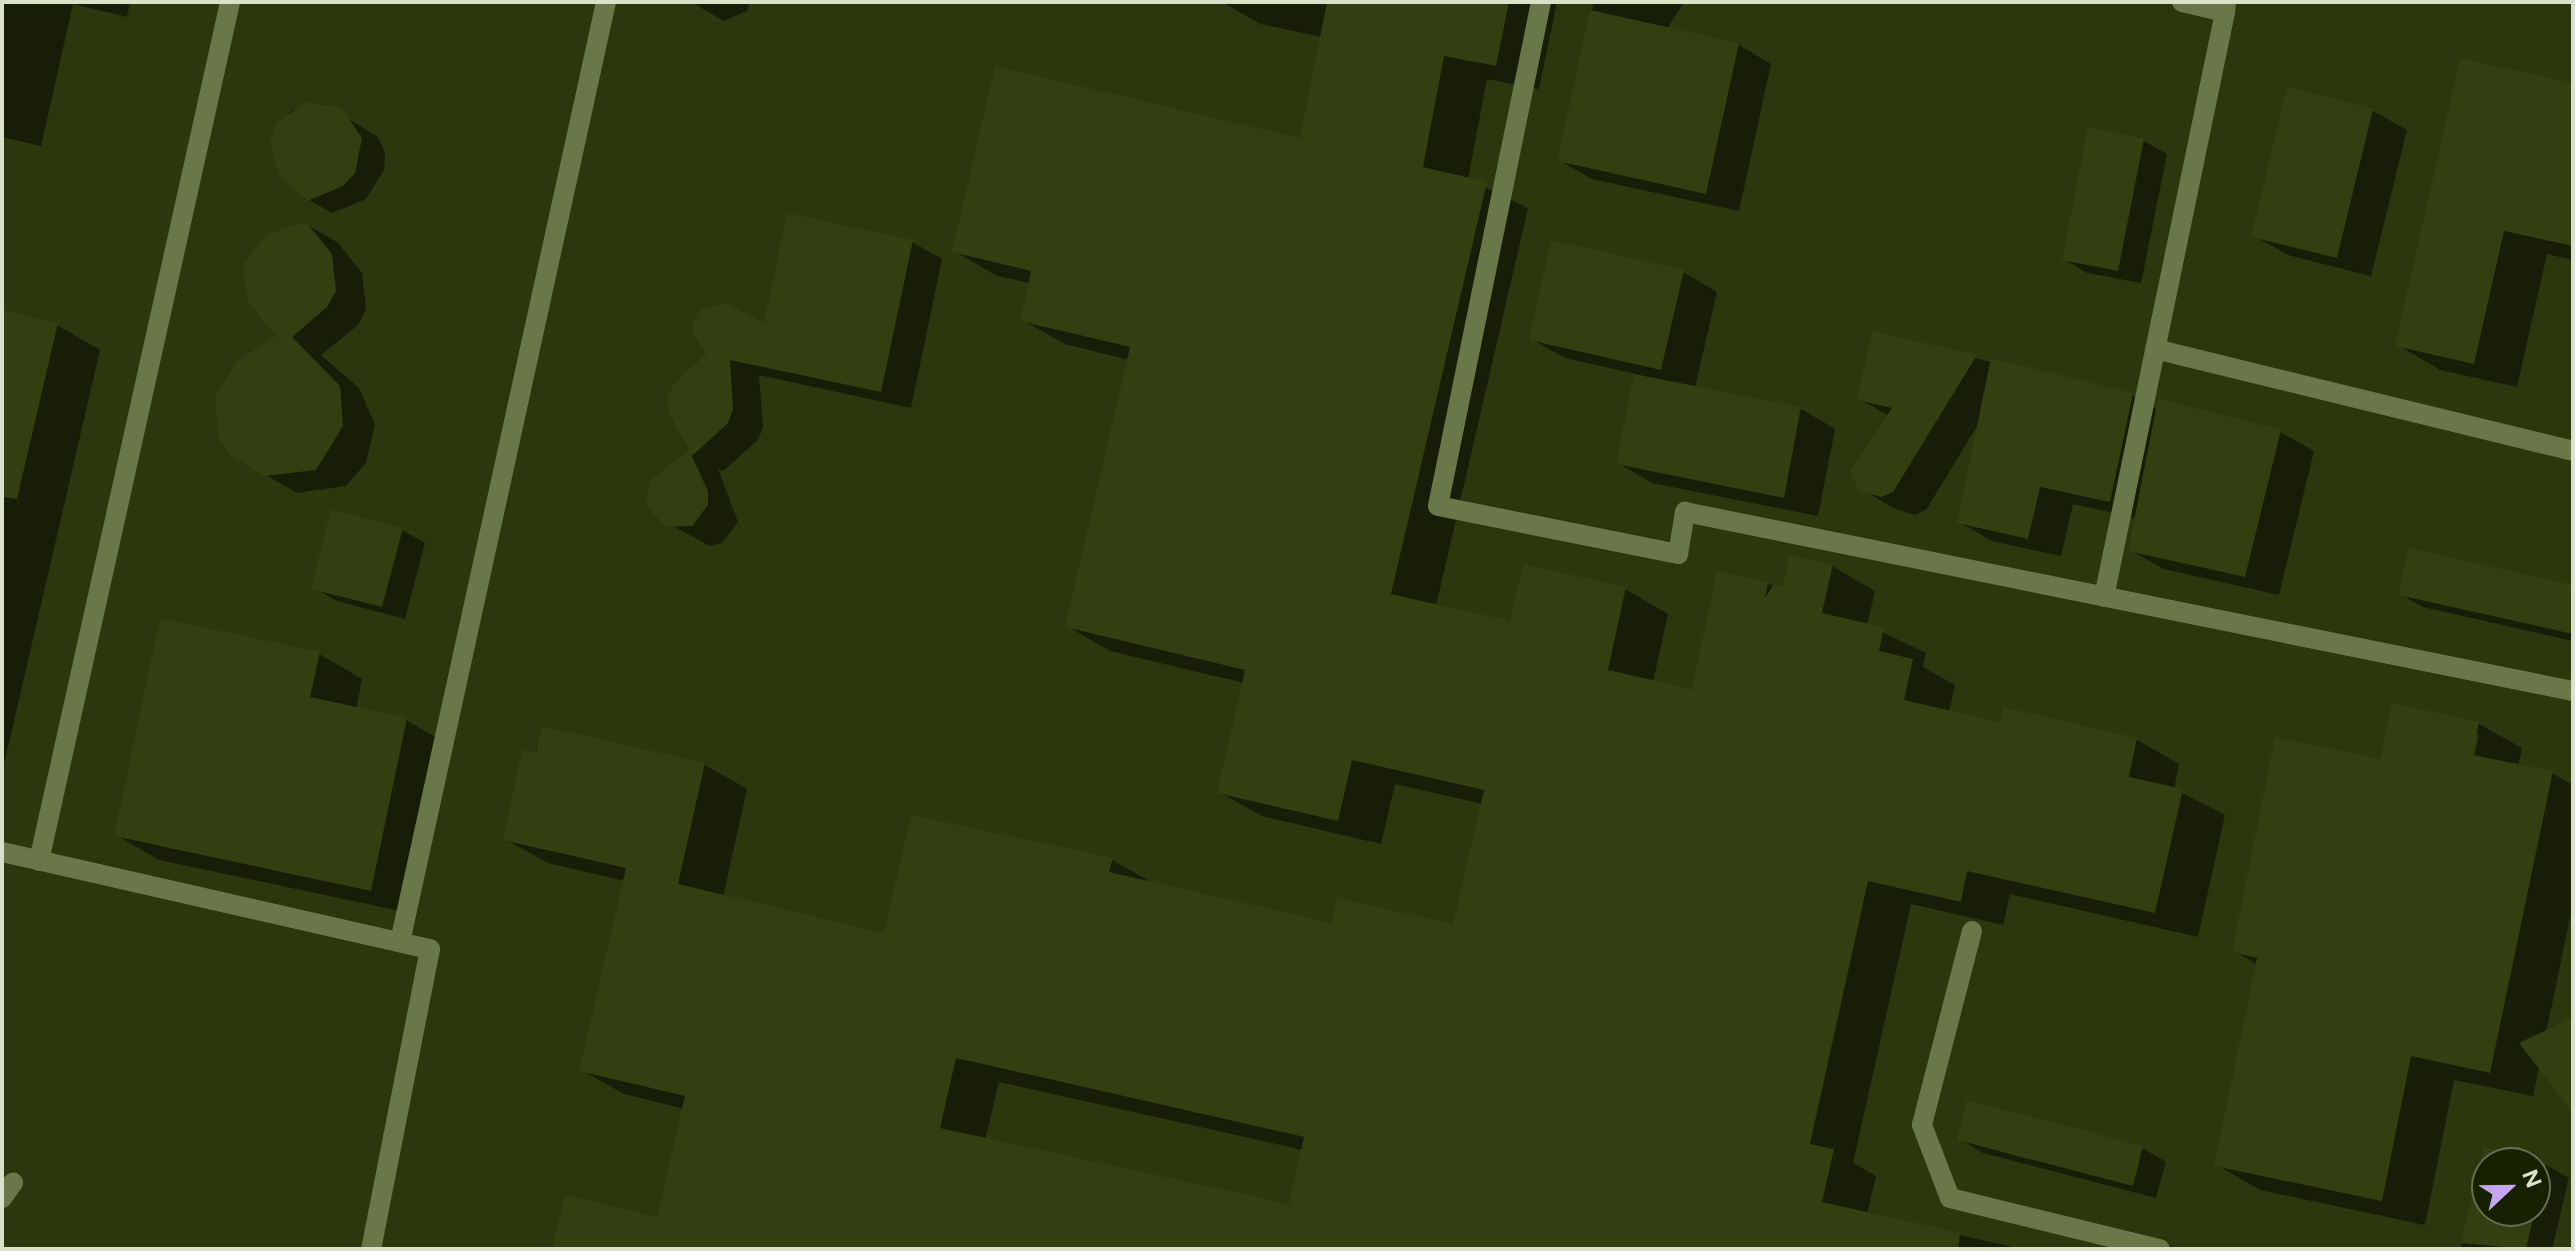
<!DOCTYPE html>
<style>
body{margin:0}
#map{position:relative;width:2575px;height:1251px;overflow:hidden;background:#202b00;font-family:Figtree,sans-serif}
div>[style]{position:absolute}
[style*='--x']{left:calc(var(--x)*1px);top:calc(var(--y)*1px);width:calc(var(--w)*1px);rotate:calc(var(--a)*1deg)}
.built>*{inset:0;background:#2c370d}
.shadow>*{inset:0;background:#0007}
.building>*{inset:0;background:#333f11}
.minor>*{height:20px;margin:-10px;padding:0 10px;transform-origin:10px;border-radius:10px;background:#697749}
span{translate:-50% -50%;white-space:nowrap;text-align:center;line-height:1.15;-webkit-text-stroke:7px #172000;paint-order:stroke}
.frame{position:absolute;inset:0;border:4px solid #d9e2c9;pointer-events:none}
.north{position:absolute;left:2471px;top:1147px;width:80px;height:80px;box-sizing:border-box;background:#172000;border:2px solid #656e50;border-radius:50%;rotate:68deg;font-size:22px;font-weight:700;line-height:32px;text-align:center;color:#d9e2c9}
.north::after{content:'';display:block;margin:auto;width:28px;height:36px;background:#c5a7f1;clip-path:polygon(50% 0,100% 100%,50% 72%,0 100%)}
</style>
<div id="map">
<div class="built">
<div style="clip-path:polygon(evenodd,2px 2px,2573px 2px,2573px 1249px,2px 1249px,2px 2px,2487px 1163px,2535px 1163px,2535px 1211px,2487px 1211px,2487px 1163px)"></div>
</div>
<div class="shadow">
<div style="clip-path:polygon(2px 2px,130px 2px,127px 17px,73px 4px,41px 146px,2px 137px)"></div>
<div style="clip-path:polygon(691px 2px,750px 2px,747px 11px,724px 21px)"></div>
<div style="clip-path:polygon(evenodd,1222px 2px,1557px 2px,1539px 89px,1487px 79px,1468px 179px,1528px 208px,1436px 606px,1512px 623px,1625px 589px,1668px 614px,1653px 682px,1693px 691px,1767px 584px,1785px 588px,1832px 566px,1875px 591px,1867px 625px,1926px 653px,1923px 667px,1955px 685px,1949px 712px,2002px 724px,2004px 710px,2137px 740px,2179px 764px,2174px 789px,2225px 815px,2198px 937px,2010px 894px,2003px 925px,1911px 904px,1853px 1163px,1876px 1176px,1867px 1214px,2021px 1249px,554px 1249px,658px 1219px,684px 1109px,624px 1094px,582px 1070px,625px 881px,548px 863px,505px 839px,544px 728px,705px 765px,747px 789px,723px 897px,886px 936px,1112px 860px,1156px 885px,1333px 925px,1455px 926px,1483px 804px,1395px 784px,1381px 844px,1262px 816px,1219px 792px,1244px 683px,1110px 651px,1067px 626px,1129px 360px,1065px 344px,1022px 320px,1030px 283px,997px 276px,954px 251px,1302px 140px,1322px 37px,1260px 24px,1222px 2px,999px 1082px,1303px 1150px,1290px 1207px,985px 1140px,999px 1082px)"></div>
<div style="clip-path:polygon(1594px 2px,1684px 2px,1667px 29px,1739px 45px,1771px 64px,1739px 211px,1592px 179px,1559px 160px)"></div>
<div style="clip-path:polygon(2573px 86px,2573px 260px,2547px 254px,2517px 387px,2440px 370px,2398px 345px)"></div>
<div style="clip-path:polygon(2289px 90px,2373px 111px,2407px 130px,2371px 276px,2288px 255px,2254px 236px)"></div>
<div style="clip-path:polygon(324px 104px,378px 137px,385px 153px,384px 170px,366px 199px,332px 213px,308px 199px,273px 140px,291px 111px)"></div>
<div style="clip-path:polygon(2144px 141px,2167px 154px,2141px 283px,2087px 273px,2064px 259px)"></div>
<div style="clip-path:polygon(306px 224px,337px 242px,362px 273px,366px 309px,358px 325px,321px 355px,359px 388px,375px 424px,366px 463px,346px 486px,297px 493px,266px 475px,279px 336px)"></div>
<div style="clip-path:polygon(912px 242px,942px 259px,911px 408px,759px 375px,763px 427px,758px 440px,723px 471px,718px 469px,738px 522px,722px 543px,710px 546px,656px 517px,649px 492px,654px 480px,691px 450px,671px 413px,765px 326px)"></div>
<div style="clip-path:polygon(1683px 272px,1717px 292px,1695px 388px,1801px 409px,1835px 429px,1818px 516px,1652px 483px,1618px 463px,1636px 374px,1565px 358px,1531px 339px)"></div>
<div style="clip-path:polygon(2px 312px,57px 325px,100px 350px,2px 773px)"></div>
<div style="clip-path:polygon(1873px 334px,2132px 395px,2158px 410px,2280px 432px,2314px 451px,2279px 595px,2164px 569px,2130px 550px,2136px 518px,2073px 504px,2061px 556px,1992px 541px,1959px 522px,1979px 423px,1926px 510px,1915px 515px,1893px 508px,1860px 488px,1889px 416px,1860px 399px)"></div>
<div style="clip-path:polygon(402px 530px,425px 543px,405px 619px,337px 601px,314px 588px)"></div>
<div style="clip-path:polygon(2573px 587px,2573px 641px,2423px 607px,2400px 594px)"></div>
<div style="clip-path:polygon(319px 654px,362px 679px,356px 709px,406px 720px,449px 745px,414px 914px,159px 860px,116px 835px)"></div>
<div style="clip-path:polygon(evenodd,2479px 724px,2522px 748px,2518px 766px,2552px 773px,2573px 785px,2573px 903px,2546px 1033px,2573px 1020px,2573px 1096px,2539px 1066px,2533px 1096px,2454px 1080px,2425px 1225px,2260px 1190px,2217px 1165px,2258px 965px,2234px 951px,2382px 761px,2479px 724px,2475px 735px,2479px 735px,2472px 765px,2469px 764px,2475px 735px)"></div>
<div style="clip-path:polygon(1960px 1139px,2142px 1148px,2166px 1162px,2156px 1198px,1983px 1153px)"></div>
<div style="clip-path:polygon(evenodd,2485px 1150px,2546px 1165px,2569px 1178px,2552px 1249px,2461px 1249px,2485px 1150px,2487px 1163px,2535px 1163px,2535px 1211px,2487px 1211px,2487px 1163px)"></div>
</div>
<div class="building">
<div style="clip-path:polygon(evenodd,1327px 2px,1509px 2px,1496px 66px,1444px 56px,1423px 167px,1487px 182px,1391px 594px,1510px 621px,1523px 564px,1626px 587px,1608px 670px,1692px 689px,1717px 571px,1768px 582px,1765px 598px,1774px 584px,1783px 586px,1790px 555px,1833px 564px,1822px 613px,1884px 627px,1879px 651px,1913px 659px,1904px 700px,2000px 722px,2003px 707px,2137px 738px,2129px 777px,2183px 789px,2155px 913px,1967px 871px,1961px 902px,1868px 881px,1810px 1144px,1834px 1149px,1822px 1202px,1960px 1233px,1958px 1249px,552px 1249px,565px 1195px,657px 1217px,685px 1096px,579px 1071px,626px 868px,503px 840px,522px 750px,536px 753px,542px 726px,705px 763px,678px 884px,884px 933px,911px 815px,1113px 858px,1109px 872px,1332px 923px,1337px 898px,1453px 924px,1484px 790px,1352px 760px,1338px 821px,1217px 793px,1245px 670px,1065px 627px,1130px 347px,1020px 321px,1031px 271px,952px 252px,995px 66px,1300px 138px,1327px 2px,956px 1058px,1304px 1137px,1289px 1204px,940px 1128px,956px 1058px)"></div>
<div style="clip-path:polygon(1590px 10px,1739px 43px,1706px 194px,1557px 161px)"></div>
<div style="clip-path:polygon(2460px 58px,2573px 83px,2573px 246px,2504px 231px,2474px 364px,2395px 346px)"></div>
<div style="clip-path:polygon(2287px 87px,2373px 109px,2337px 258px,2251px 237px)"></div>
<div style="clip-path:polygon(307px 102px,342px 108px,362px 138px,355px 173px,343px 186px,307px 201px,278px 174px,270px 139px,277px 122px)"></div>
<div style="clip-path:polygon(2088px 127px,2144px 139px,2118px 271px,2062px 260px)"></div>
<div style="clip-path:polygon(787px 213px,913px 240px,881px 392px,730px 360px,733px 409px,728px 423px,692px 456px,689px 450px,708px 491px,708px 505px,692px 526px,665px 527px,647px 506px,647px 492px,652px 479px,689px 450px,669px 413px,667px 399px,673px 385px,706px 354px,693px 334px,694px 321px,700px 309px,725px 303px,764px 323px)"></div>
<div style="clip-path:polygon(306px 222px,332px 254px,336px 291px,327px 307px,292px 337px,340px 386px,343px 426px,316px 470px,265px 476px,230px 455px,219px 438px,215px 397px,236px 362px,276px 336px,247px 300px,244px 263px,267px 234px)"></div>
<div style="clip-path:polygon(1551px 240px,1684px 270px,1661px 370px,1529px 340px)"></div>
<div style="clip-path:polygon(2px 310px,58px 323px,17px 499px,2px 497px)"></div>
<div style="clip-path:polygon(1872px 331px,1977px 355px,1893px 492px,1881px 497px,1858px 490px,1850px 471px,1892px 408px,1857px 400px)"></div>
<div style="clip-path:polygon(1991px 358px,2133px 393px,2110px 502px,2040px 487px,2028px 539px,1957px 523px)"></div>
<div style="clip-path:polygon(1634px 374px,1801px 407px,1784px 498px,1616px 464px)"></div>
<div style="clip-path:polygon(2158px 399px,2281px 430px,2245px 577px,2128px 551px)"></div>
<div style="clip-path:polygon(331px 509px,403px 528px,382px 607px,311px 589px)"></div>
<div style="clip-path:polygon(2408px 548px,2573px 585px,2573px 634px,2398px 595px)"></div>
<div style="clip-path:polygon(160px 618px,320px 652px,310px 697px,407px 718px,371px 891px,114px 836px)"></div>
<div style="clip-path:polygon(2392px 703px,2479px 722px,2473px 755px,2553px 771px,2490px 1073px,2411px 1056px,2382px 1201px,2214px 1166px,2257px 958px,2232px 952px,2275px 737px,2380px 759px)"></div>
<div style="clip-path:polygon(2573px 1017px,2573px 1113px,2519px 1043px)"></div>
<div style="clip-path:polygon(1967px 1100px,2143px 1146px,2133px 1186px,1957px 1140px)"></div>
<div style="clip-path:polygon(2483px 1147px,2546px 1163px,2535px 1210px,2535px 1163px,2487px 1163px,2487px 1211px,2535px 1211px,2526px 1249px,2461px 1243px)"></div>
</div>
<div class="minor">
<div style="--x:1541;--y:2;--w:514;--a:101.55"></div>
<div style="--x:1438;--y:506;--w:245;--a:11.3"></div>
<div style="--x:1678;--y:554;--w:43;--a:-80.5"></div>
<div style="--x:1685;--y:512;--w:906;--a:11.4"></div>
<div style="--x:2182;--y:2;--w:44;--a:13.1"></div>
<div style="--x:2225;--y:12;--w:10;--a:-84"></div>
<div style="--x:2155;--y:349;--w:430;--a:13.7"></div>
<div style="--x:2104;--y:597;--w:597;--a:-78.31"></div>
<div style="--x:2;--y:852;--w:439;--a:12.8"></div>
<div style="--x:430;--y:949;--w:306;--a:101.1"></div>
<div style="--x:39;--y:861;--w:880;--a:-77.46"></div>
<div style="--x:1972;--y:931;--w:200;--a:104.5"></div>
<div style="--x:1922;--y:1125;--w:78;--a:69"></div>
<div style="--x:1950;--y:1198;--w:216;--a:13.7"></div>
<div style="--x:400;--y:942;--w:962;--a:-77.64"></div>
<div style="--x:2;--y:1198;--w:19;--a:-54"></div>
</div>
<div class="frame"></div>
<div class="north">N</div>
</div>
